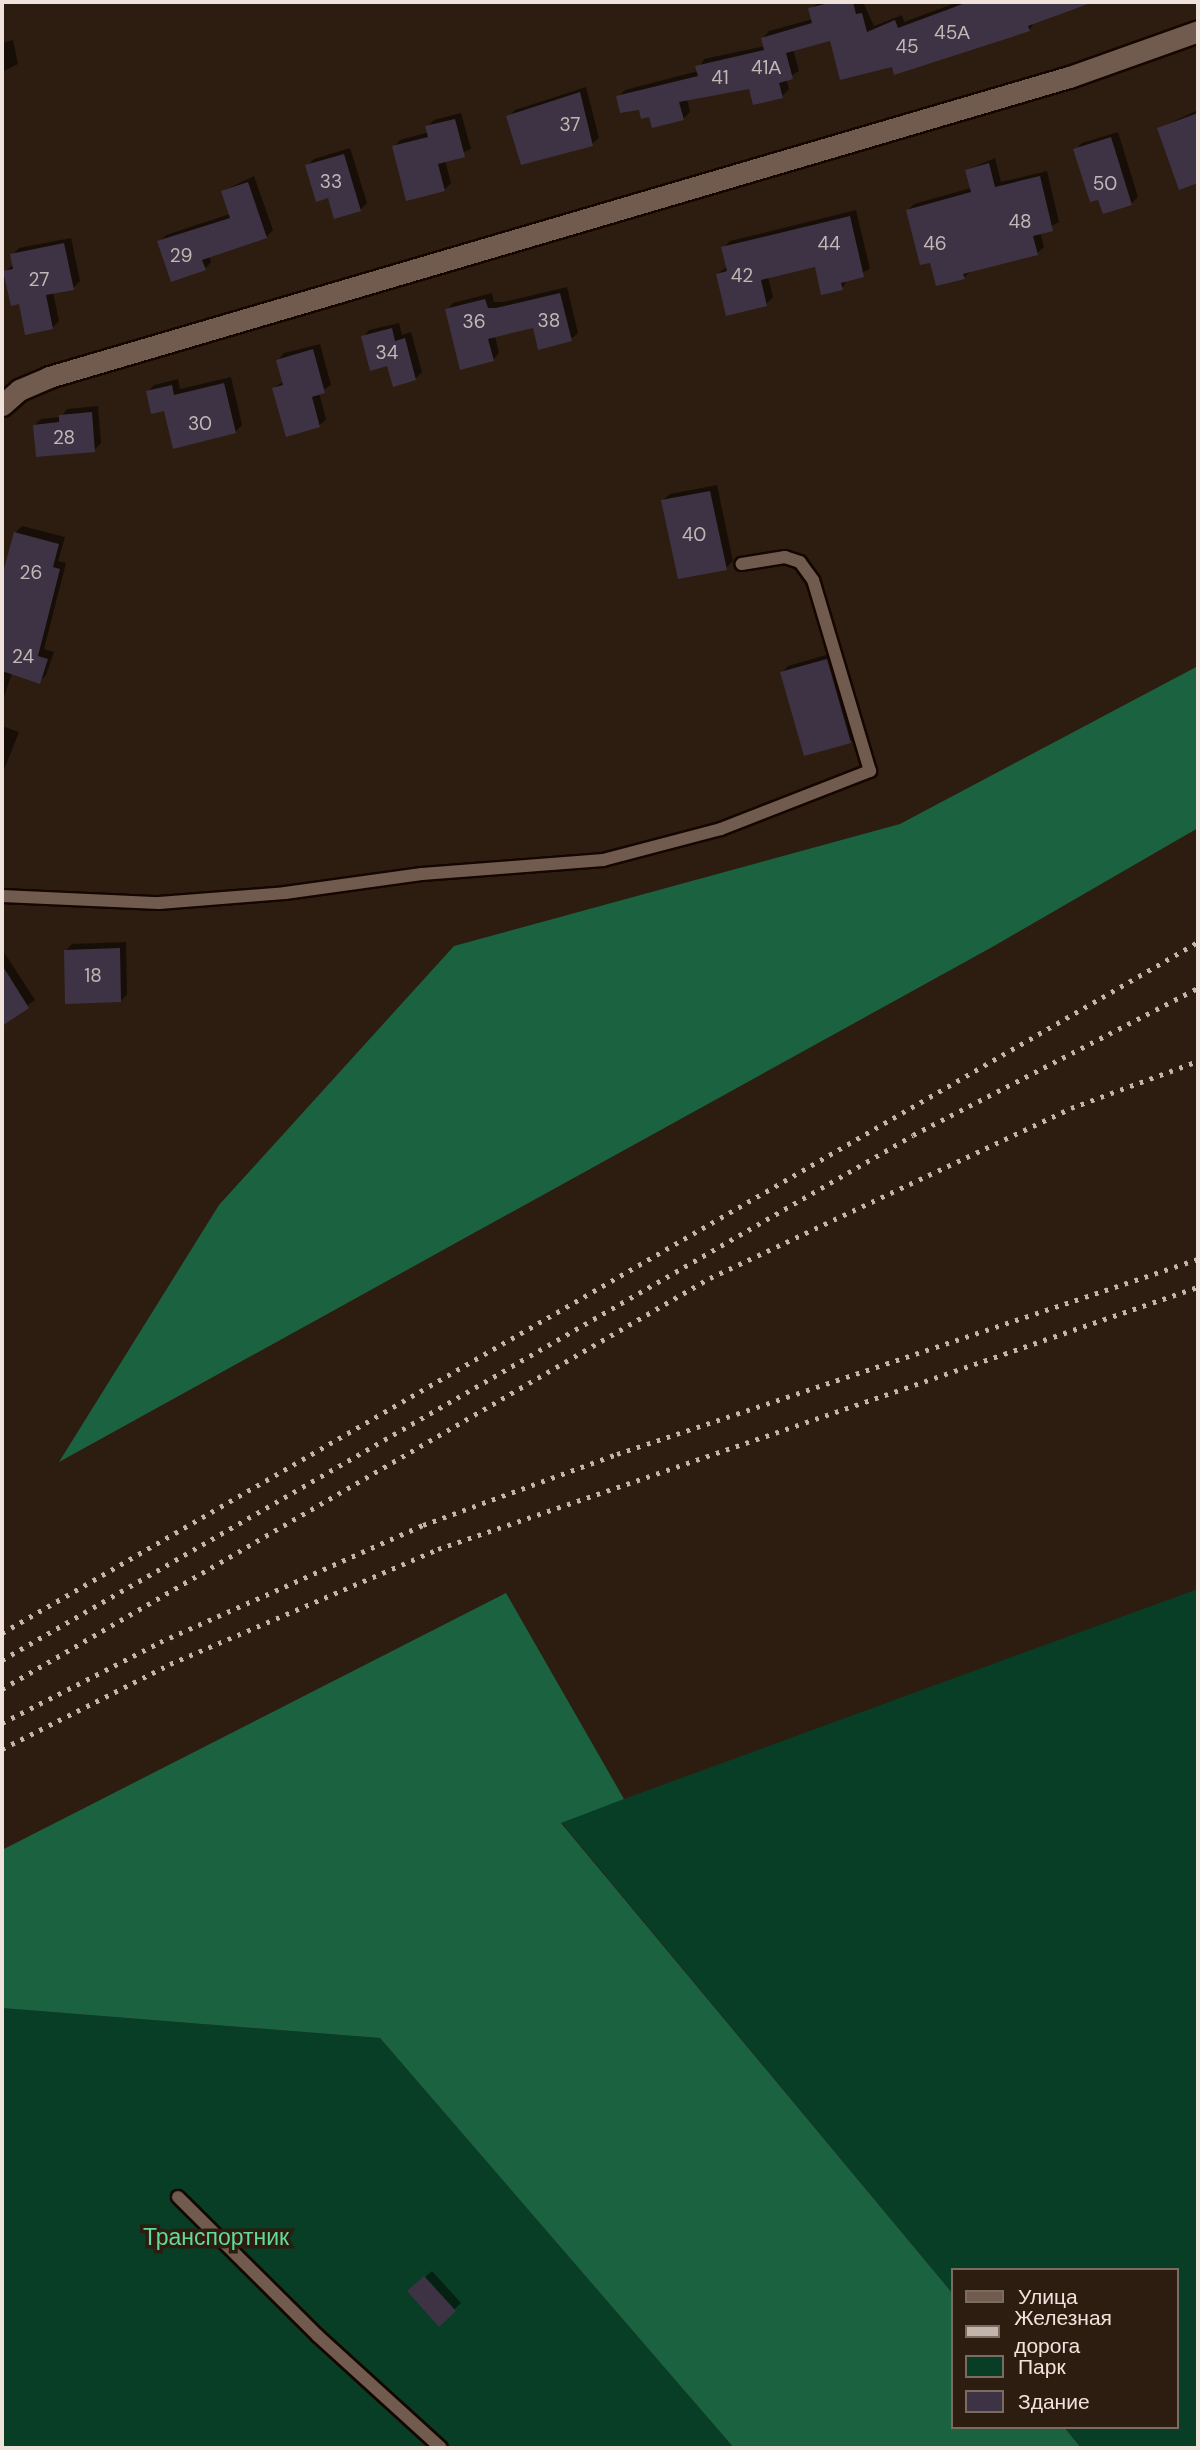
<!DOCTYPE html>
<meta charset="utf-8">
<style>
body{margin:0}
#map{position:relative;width:1200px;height:2450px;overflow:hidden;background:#2d1c10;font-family:"DM Sans",sans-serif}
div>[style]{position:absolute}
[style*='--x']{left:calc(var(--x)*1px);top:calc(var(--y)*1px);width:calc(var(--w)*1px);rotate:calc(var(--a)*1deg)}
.green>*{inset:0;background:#083e25}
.forest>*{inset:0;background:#1b6340}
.shadow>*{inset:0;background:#0007}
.building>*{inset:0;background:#3e3345}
.roads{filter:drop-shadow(2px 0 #150600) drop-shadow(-2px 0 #150600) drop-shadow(0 2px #150600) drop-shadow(0 -2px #150600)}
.lane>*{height:12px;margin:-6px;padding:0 6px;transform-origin:6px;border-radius:6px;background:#705b4e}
.secondary>*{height:21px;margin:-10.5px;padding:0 10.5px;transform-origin:10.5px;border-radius:10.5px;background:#705b4e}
.rail>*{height:5px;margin-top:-2.5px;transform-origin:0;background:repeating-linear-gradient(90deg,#c2b5ac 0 3.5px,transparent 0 10.5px)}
span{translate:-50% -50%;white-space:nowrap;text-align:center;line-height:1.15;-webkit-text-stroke:7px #2d1c10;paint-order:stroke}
.number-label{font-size:19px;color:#c3b7b6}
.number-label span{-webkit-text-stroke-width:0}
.park-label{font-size:23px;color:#61db9b}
.frame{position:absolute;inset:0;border:4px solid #efe3db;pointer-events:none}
.legend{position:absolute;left:951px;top:2268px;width:228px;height:161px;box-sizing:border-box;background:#2d1c10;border:2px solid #7b6c61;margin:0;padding:9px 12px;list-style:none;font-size:21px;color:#efe3db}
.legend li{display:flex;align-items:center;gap:14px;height:35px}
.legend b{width:35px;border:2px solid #7b6c61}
</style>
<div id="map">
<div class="green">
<div style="clip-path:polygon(1198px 1589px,1198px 2448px,1081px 2448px,1064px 2427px,1177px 2427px,1177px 2270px,953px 2270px,953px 2294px,561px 1822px)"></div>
<div style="clip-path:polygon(2px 2008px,380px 2038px,734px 2448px,2px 2448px)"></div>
</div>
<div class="forest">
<div style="clip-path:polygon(1198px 666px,1198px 828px,994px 946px,59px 1462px,219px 1205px,454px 946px,900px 824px)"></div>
<div style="clip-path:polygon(506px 1593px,624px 1799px,561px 1823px,953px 2294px,953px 2427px,1064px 2427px,1081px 2448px,734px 2448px,380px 2038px,2px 2008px,2px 1850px)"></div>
</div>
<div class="shadow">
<div style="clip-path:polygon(819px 2px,863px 2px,874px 26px,902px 15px,904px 22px,958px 2px,1089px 2px,1035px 22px,1029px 30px,893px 65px,831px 38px,793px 49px,799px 71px,786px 79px,789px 89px,782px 96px,750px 87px,687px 99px,690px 112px,683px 119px,651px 114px,618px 97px,625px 90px,698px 71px,704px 59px,765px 46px,763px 38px,769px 31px,813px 19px,810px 9px)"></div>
<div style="clip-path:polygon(13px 40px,18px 64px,2px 72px,2px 43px)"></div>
<div style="clip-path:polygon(586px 87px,599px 138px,592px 144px,508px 117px,515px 110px)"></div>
<div style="clip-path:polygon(1198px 110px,1198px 181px,1180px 188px,1159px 128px)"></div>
<div style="clip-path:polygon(461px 113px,471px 149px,445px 160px,451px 183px,444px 190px,394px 147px,400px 140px,429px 132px,427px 127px,434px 120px)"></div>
<div style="clip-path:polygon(1118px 132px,1138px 197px,1131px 204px,1075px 150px,1082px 143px)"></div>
<div style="clip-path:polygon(350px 148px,367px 203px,360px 210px,329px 196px,307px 166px,314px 159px)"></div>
<div style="clip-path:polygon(995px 158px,1001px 182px,1047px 171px,1059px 222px,1040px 232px,1044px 247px,1037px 253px,971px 271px,964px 277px,931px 260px,908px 210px,914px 204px,971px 188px,967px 170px)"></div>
<div style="clip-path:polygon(254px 176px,273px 230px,266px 237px,209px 255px,211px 262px,205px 269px,159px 242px,166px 235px,230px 214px,223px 191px)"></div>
<div style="clip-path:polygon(856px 210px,870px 269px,848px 279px,842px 288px,816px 265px,768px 277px,773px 297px,766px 304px,717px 274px,727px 267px,723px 248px,730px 241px)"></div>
<div style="clip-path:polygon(71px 238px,80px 281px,73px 288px,53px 292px,59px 321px,53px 327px,20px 302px,5px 272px,14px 264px,12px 255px,19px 248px)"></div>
<div style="clip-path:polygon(567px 287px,578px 333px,571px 339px,534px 325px,495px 336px,499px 353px,493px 360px,447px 310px,453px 303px,492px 293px,494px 302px,504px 302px)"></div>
<div style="clip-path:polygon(399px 323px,402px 335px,411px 332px,422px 372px,415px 379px,363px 337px,369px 330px)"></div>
<div style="clip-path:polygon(320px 344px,331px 385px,319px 393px,326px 419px,319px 426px,274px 388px,284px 381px,278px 360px,284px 353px)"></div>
<div style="clip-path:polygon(231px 377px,242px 425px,235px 432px,165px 409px,148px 392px,154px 385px,178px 379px,180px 389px)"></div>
<div style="clip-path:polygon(98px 406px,101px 443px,94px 450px,35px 425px,41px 419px,61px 417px,67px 409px)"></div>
<div style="clip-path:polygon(717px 485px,733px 561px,726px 568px,663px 500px,670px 494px)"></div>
<div style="clip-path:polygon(22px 526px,65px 537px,58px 561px,66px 563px,44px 649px,54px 652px,46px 675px,39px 682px,12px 673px,2px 703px,2px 597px,15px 533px)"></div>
<div style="clip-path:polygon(833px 653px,857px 734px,850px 741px,781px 673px,788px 666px)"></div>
<div style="clip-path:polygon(2px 726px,19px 732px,2px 775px)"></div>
<div style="clip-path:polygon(126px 942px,127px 994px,121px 1001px,66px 950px,72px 944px)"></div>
<div style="clip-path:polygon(2px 949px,35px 1000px,4px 1022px,2px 1019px)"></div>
<div style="clip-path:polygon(432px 2271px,461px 2303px,439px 2324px,416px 2285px)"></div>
</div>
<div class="building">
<div style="clip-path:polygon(834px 2px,853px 2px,856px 14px,862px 13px,867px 32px,895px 20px,898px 28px,968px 2px,1088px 4px,1028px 26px,1030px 31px,894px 75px,892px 67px,840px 80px,830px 41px,786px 53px,793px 79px,779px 83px,783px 98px,753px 105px,749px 89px,679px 102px,684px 120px,652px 128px,649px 117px,641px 119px,639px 110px,620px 113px,616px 96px,698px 76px,695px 66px,764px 50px,761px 38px,812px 23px,808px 8px)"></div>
<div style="clip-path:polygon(580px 92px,593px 146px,521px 165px,506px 116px)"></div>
<div style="clip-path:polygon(1198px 113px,1198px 183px,1179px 190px,1157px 128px)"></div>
<div style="clip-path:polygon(455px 119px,465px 157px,438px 164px,445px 191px,406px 201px,392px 146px,428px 137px,425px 126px)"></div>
<div style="clip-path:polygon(1111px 137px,1132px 205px,1103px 214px,1098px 200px,1090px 202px,1073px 149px)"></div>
<div style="clip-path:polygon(344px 154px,361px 211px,334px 219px,328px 198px,316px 202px,305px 165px)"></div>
<div style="clip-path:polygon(989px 163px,995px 187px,1040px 176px,1053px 231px,1033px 236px,1038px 255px,963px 274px,965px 279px,936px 286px,930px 263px,920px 265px,906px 210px,971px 192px,965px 170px)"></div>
<div style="clip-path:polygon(248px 182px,267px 238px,202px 260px,206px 270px,171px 282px,157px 241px,230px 218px,221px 191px)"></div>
<div style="clip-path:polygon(850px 216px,864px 277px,841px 283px,843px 290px,821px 295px,815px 267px,761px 280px,767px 306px,726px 316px,716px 274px,727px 271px,721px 247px)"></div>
<div style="clip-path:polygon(64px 243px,74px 290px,46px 295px,53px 329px,25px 335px,19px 304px,11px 306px,3px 271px,13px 269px,10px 254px)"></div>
<div style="clip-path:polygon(560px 293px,572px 341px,538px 350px,533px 328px,488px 339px,494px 361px,460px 370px,445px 309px,485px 299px,488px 308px,496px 308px)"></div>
<div style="clip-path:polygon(392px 328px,395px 341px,405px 338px,416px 380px,393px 387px,387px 366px,370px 371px,361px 336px)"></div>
<div style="clip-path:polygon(313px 349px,325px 393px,312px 397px,320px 427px,286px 437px,272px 388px,283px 385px,276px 360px)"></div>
<div style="clip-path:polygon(224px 383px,236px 433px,173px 449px,164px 411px,151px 414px,146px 391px,172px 385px,174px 395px)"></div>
<div style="clip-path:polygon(92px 412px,95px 452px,36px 457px,33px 425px,59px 422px,59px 415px)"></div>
<div style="clip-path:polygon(710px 491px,727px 570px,678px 579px,661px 500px)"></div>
<div style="clip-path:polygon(14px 532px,59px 544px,53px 567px,60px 569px,38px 656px,48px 659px,40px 684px,2px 671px,2px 576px)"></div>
<div style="clip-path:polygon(827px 659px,851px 743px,804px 756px,780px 672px)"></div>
<div style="clip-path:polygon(120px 948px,121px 1002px,65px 1004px,64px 950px)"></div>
<div style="clip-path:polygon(2px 965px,29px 1008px,2px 1026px)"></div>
<div style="clip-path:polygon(424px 2276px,456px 2311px,439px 2327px,407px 2291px)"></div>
</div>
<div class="roads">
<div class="lane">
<div style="--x:2;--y:896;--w:157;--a:2.6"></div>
<div style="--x:159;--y:903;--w:126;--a:-4.5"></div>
<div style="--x:285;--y:893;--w:138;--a:-7.9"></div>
<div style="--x:422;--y:874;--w:182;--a:-4.4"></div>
<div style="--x:603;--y:860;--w:122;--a:-14.7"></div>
<div style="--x:721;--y:829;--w:160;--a:-21.3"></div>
<div style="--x:870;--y:771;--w:199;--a:-106.6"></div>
<div style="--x:813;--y:580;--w:22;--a:-126"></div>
<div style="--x:800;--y:562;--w:16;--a:-162"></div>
<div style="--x:785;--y:557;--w:44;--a:170.8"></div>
<div style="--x:178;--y:2197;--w:197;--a:44.8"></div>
<div style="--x:318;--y:2336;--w:166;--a:42.3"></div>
</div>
<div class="secondary">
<div style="--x:2;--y:405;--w:23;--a:-41"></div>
<div style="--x:19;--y:390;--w:33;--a:-23"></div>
<div style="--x:49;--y:377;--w:1063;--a:-16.39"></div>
<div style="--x:1069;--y:77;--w:137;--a:-19.6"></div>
</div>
</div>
<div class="rail">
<div style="--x:2;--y:1633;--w:1381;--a:-30.02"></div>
<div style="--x:2;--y:1660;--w:1051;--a:-29.95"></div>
<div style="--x:913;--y:1135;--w:321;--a:-27.3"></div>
<div style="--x:2;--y:1689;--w:819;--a:-30.14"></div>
<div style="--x:710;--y:1278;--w:399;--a:-25.2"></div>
<div style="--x:1071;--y:1108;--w:135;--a:-20.3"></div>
<div style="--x:2;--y:1723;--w:178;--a:-27.1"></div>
<div style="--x:160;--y:1642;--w:288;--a:-24"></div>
<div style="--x:423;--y:1525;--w:207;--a:-20.1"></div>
<div style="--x:617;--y:1454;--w:613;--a:-18.55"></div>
<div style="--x:2;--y:1749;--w:188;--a:-26.8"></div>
<div style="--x:170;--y:1664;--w:292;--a:-23.2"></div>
<div style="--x:438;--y:1549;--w:804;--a:-19.02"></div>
</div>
<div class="number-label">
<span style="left:952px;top:33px">45А</span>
<span style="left:907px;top:47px">45</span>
<span style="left:766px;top:68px">41А</span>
<span style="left:720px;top:78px">41</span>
<span style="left:570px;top:125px">37</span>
<span style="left:331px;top:182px">33</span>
<span style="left:1105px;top:184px">50</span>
<span style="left:1020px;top:222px">48</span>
<span style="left:829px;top:244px">44</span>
<span style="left:935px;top:244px">46</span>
<span style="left:181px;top:256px">29</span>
<span style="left:742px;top:276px">42</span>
<span style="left:39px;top:280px">27</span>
<span style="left:549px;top:321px">38</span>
<span style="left:474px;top:322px">36</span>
<span style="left:387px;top:353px">34</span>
<span style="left:200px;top:424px">30</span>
<span style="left:64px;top:438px">28</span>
<span style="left:694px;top:535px">40</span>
<span style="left:31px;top:573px">26</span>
<span style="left:23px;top:657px">24</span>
<span style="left:93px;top:976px">18</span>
</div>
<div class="park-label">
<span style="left:216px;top:2237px">Транспортник</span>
</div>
<div class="frame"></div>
<ul class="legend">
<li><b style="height:9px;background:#705b4e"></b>Улица</li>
<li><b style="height:9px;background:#c2b5ac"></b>Железная дорога</li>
<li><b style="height:19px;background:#083e25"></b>Парк</li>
<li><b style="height:19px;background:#3e3345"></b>Здание</li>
</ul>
</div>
